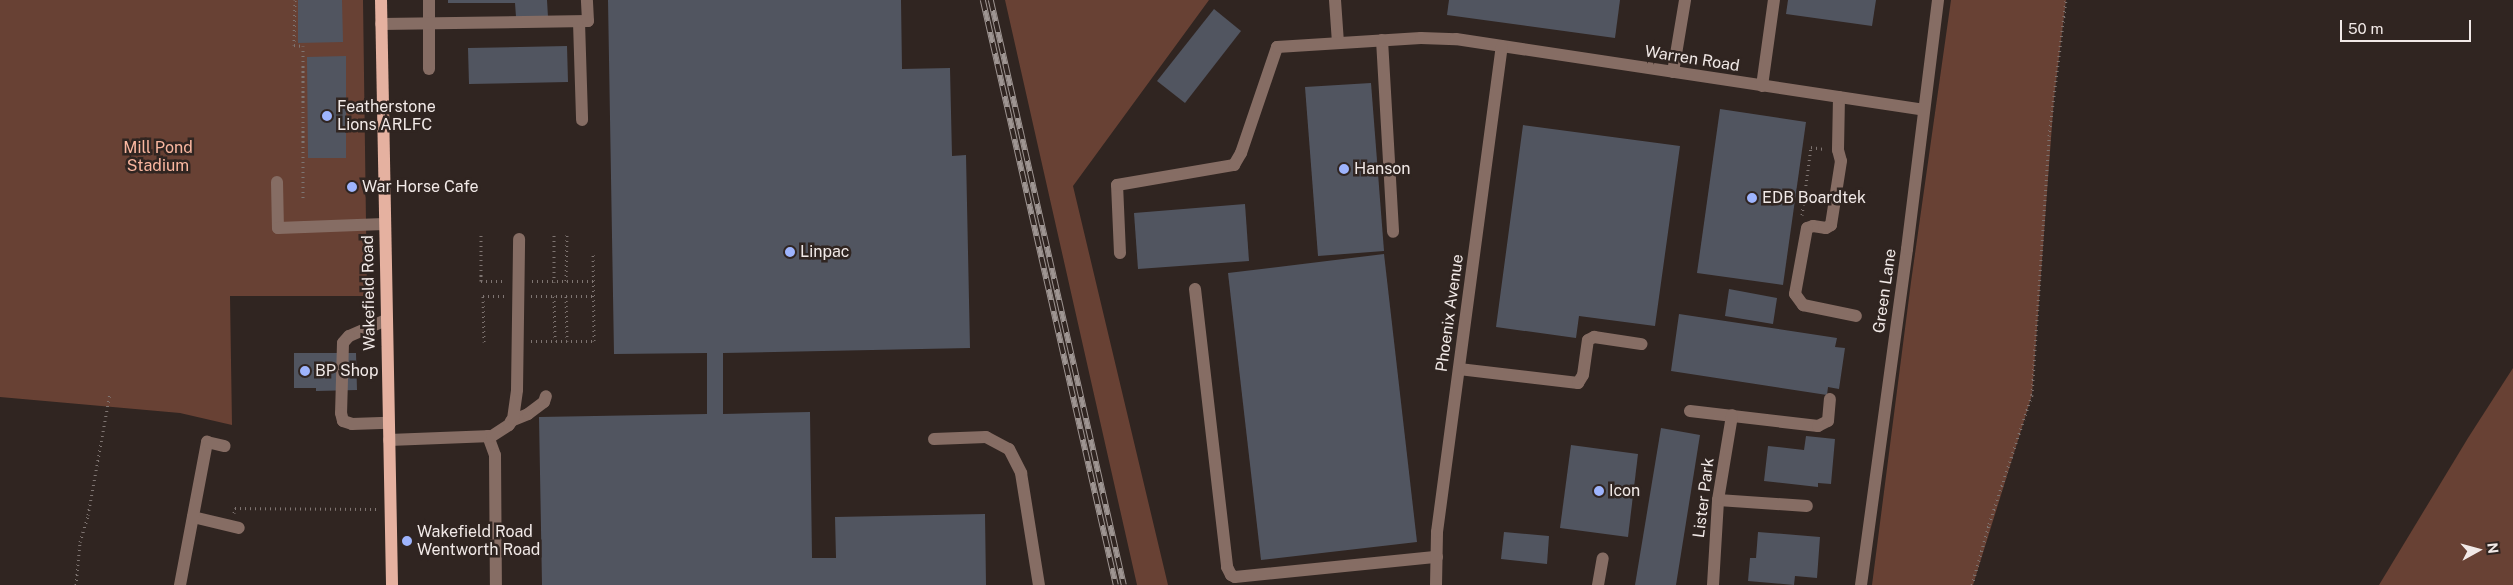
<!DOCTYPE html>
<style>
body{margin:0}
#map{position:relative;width:2513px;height:585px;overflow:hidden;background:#302521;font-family:"Public Sans",sans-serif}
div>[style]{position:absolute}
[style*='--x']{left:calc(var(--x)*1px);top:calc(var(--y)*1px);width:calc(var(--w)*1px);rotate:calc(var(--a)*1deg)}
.green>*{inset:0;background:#684134}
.building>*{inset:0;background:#515560}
.path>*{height:3px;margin-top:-1.5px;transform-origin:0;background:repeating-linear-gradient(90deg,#7e7471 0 1px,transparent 0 5px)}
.minor>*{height:12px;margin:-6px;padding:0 6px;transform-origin:6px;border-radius:6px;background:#866d64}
.major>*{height:12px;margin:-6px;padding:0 6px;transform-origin:6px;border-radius:6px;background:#e5b1a0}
.rail>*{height:5.5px;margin-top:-2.75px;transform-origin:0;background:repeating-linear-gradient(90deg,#302521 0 11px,#9e9592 0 22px);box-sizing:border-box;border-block:1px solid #9e9592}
.dots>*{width:14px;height:14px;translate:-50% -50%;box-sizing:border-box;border:2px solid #302521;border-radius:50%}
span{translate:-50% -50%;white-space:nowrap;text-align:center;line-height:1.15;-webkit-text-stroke:5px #302521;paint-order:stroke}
.street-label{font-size:16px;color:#f1e9e7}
.poi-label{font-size:16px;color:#f1e9e7}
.left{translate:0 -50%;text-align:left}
.park-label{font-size:16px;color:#fab7a0}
.north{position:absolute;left:2453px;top:525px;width:50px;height:50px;-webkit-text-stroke:4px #302521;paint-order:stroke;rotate:83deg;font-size:14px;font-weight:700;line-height:20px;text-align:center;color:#f1e9e7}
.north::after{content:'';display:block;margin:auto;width:18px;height:22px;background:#f1e9e7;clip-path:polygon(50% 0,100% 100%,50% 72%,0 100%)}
.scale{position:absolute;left:2340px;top:20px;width:131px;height:22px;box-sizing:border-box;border:2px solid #f1e9e7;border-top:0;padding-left:6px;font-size:15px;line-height:18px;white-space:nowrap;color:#f1e9e7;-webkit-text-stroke:4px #302521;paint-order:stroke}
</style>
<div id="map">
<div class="green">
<div style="clip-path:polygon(0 0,363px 0,367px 296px,230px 296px,232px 425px,180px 413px,0 397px)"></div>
<div style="clip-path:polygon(1005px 0,1209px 0,1073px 186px,1168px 585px,1137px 585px)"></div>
<div style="clip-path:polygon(1951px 0,2066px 0,2054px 98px,2032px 395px,1973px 585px,1872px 585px,1911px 282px)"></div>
<div style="clip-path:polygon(2513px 368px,2513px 585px,2379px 585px,2468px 438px)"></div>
</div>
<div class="building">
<div style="clip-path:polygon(298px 0,342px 0,343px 42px,298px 43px)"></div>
<div style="clip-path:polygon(448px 0,547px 0,548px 17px,516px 17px,515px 3px,448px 3px)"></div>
<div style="clip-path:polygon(608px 0,901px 0,902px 69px,950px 68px,952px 156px,966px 155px,970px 348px,723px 353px,723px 414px,810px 412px,812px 558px,836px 558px,835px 517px,985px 514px,986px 585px,542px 585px,539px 417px,707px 414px,707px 353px,614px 354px)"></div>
<div style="clip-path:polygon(1449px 0,1620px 0,1615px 38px,1447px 15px)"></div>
<div style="clip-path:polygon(1788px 0,1876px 0,1872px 26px,1786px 14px)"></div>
<div style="clip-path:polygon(1214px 9px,1241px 31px,1185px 103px,1157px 81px)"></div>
<div style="clip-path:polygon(567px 46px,568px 82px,469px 84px,468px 48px)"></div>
<div style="clip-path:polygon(346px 56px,346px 158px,308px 158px,307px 57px)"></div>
<div style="clip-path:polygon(1371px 83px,1384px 251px,1318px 256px,1305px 87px)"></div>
<div style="clip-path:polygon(1720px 109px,1806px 122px,1783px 285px,1697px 273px)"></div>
<div style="clip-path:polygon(1523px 125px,1680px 146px,1655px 326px,1579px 316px,1576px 338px,1496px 327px)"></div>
<div style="clip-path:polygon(1245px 204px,1249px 261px,1138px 269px,1134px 213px)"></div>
<div style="clip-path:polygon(1384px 254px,1417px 542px,1261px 560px,1228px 273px)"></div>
<div style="clip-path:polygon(1729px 289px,1777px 298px,1773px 324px,1725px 316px)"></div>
<div style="clip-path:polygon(1679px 314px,1837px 338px,1835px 347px,1845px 348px,1839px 389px,1828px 387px,1827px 395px,1671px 371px)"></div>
<div style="clip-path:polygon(294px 353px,356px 353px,357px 390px,316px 391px,316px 388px,294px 388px)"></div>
<div style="clip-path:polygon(1661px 428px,1700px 435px,1676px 585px,1635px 585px)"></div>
<div style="clip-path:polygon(1806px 436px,1835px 439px,1831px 484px,1818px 483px,1818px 487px,1764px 481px,1768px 446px,1804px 450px)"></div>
<div style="clip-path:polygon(1571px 445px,1638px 454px,1628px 537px,1560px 528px)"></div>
<div style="clip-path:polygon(1504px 532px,1549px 536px,1547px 564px,1501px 559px)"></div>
<div style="clip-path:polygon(1758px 532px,1820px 537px,1817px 578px,1795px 576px,1794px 585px,1748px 581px,1750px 558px,1756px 558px)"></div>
</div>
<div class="path">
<div style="--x:295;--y:0;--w:45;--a:91.3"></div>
<div style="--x:294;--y:45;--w:9;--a:6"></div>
<div style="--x:303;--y:46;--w:153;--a:90"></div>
<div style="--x:1802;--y:215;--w:69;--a:-82.5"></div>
<div style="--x:1811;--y:147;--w:13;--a:9"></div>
<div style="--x:481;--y:235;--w:46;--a:90"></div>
<div style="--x:481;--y:281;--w:23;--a:0"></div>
<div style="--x:532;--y:281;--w:61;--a:0"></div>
<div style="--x:566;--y:281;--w:47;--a:-88.8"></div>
<div style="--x:554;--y:282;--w:48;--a:-90"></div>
<div style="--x:531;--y:296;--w:62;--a:0"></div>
<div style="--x:554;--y:296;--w:45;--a:88.7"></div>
<div style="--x:566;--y:296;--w:45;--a:88.7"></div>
<div style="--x:531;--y:341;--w:63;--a:0"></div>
<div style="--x:594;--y:341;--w:89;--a:-90.6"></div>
<div style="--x:484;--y:342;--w:46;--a:-91.2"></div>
<div style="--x:483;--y:296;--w:22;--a:0"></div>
<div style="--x:234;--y:513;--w:5;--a:-79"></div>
<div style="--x:235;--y:508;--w:142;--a:0.4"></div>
<div style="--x:76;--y:585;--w:43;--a:-84.7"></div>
<div style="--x:80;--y:542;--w:28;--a:-73"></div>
<div style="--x:88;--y:515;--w:124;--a:-79.8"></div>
<div style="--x:1972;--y:585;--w:63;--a:-74.4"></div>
<div style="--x:1989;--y:524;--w:136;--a:-71.6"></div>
<div style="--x:2032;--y:395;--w:260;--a:-86.2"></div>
<div style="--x:2049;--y:136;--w:137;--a:-82.9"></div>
</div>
<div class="minor">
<div style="--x:429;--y:0;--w:69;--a:90"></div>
<div style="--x:1335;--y:0;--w:43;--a:86"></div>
<div style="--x:579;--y:22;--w:98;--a:88.2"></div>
<div style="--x:381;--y:24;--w:207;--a:-0.8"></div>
<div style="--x:588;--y:21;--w:21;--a:-93"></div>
<div style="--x:1382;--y:40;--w:192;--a:86.7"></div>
<div style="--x:1673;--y:72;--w:73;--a:-80.5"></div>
<div style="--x:1762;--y:86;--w:87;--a:-82.1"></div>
<div style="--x:1839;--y:97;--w:53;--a:91.1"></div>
<div style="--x:1838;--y:150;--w:11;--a:75"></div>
<div style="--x:1841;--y:161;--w:65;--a:98.9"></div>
<div style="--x:1831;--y:225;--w:6;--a:149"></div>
<div style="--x:1826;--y:228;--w:13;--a:-171"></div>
<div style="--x:1813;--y:226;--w:6;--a:162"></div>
<div style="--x:1807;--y:228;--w:67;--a:100.3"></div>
<div style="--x:1795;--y:294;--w:14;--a:54"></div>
<div style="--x:1803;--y:305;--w:54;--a:11.7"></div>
<div style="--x:277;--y:182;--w:46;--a:88.8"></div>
<div style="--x:278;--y:228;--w:106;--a:-2.2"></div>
<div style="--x:1120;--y:253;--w:68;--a:-92.5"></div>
<div style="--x:1117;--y:185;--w:119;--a:-9.7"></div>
<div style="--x:1234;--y:165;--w:14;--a:-60"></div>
<div style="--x:1241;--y:153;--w:112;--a:-71.2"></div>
<div style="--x:1277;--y:47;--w:144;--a:-3.6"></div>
<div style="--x:1421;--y:38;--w:35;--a:2"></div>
<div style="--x:1456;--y:39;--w:472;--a:8.6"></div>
<div style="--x:1195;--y:289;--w:280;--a:83.4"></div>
<div style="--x:1227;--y:567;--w:9;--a:63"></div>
<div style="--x:1231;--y:575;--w:4;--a:27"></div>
<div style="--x:1235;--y:577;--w:203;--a:-5.7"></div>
<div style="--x:386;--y:320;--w:40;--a:156.6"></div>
<div style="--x:349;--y:336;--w:9;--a:131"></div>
<div style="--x:343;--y:343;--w:70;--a:91.6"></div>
<div style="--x:341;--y:413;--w:8;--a:76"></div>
<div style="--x:343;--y:421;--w:9;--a:18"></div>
<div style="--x:352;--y:424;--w:36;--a:-2"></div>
<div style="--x:1459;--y:369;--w:120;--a:6.7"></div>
<div style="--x:1578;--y:383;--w:9;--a:-58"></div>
<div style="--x:1583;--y:375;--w:35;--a:-82"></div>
<div style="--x:1588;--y:340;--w:7;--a:-27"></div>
<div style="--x:1594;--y:337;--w:48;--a:8.5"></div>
<div style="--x:1690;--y:411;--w:129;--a:6.7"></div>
<div style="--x:1818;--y:426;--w:11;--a:-27"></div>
<div style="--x:1828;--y:421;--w:22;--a:-85"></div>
<div style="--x:511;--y:421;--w:18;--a:-22"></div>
<div style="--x:528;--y:414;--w:20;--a:-37"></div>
<div style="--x:544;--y:402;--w:6;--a:-72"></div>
<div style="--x:488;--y:436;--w:20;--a:70"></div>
<div style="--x:495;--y:455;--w:130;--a:89.6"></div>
<div style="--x:934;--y:439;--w:52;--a:-2.2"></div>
<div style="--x:986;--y:437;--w:26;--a:28"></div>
<div style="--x:1009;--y:449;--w:27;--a:63"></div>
<div style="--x:1021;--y:473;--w:113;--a:80.9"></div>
<div style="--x:389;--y:440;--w:103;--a:-2.2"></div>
<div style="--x:492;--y:436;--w:20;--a:-33"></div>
<div style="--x:509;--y:425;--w:7;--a:-56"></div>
<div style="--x:513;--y:419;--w:29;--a:-82"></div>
<div style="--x:517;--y:390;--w:151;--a:-89.2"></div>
<div style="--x:1718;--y:500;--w:89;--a:3.9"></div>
<div style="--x:193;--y:517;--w:47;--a:13.4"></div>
<div style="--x:180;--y:585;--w:146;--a:-79.3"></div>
<div style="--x:207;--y:442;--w:18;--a:13"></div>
<div style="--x:1436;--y:585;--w:53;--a:-88.9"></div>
<div style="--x:1437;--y:532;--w:490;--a:-82.4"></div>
<div style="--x:1598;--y:585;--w:27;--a:-80"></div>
<div style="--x:1713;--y:585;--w:85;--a:-86.6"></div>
<div style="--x:1718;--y:500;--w:86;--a:-80.6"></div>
<div style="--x:1861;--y:585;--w:339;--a:-82.2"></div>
<div style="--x:1907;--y:249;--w:251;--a:-82.9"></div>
</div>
<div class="major">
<div style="--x:381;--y:0;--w:585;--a:88.92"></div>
</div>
<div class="rail">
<div style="--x:983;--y:0;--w:600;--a:77.19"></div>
<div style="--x:991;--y:0;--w:600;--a:77.19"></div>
</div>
<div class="dots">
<div style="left:327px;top:116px;background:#9eb4fd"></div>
<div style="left:1344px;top:169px;background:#9eb4fd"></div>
<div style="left:352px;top:187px;background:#9eb4fd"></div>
<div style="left:1752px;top:198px;background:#9eb4fd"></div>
<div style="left:790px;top:252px;background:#9eb4fd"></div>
<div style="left:305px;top:371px;background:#9eb4fd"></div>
<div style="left:1599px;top:491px;background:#9eb4fd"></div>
<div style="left:407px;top:541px;background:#9eb4fd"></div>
</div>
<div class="street-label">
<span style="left:1692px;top:59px;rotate:9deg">Warren Road</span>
<span style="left:1885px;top:291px;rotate:-82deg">Green Lane</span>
<span style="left:369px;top:293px;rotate:-91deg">Wakefield Road</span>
<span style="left:1450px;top:313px;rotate:-82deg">Phoenix Avenue</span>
<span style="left:1704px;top:498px;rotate:-83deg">Lister Park</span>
</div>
<div class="poi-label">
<span class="left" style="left:337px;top:116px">Featherstone<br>Lions ARLFC</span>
<span class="left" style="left:1354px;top:169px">Hanson</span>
<span class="left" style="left:362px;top:187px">War Horse Cafe</span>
<span class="left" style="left:1762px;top:198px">EDB Boardtek</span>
<span class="left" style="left:800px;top:252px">Linpac</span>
<span class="left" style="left:315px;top:371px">BP Shop</span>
<span class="left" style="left:1609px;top:491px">Icon</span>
<span class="left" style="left:417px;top:541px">Wakefield Road<br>Wentworth Road</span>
</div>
<div class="park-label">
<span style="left:158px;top:157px">Mill Pond<br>Stadium</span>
</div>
<div class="north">N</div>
<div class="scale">50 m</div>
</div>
